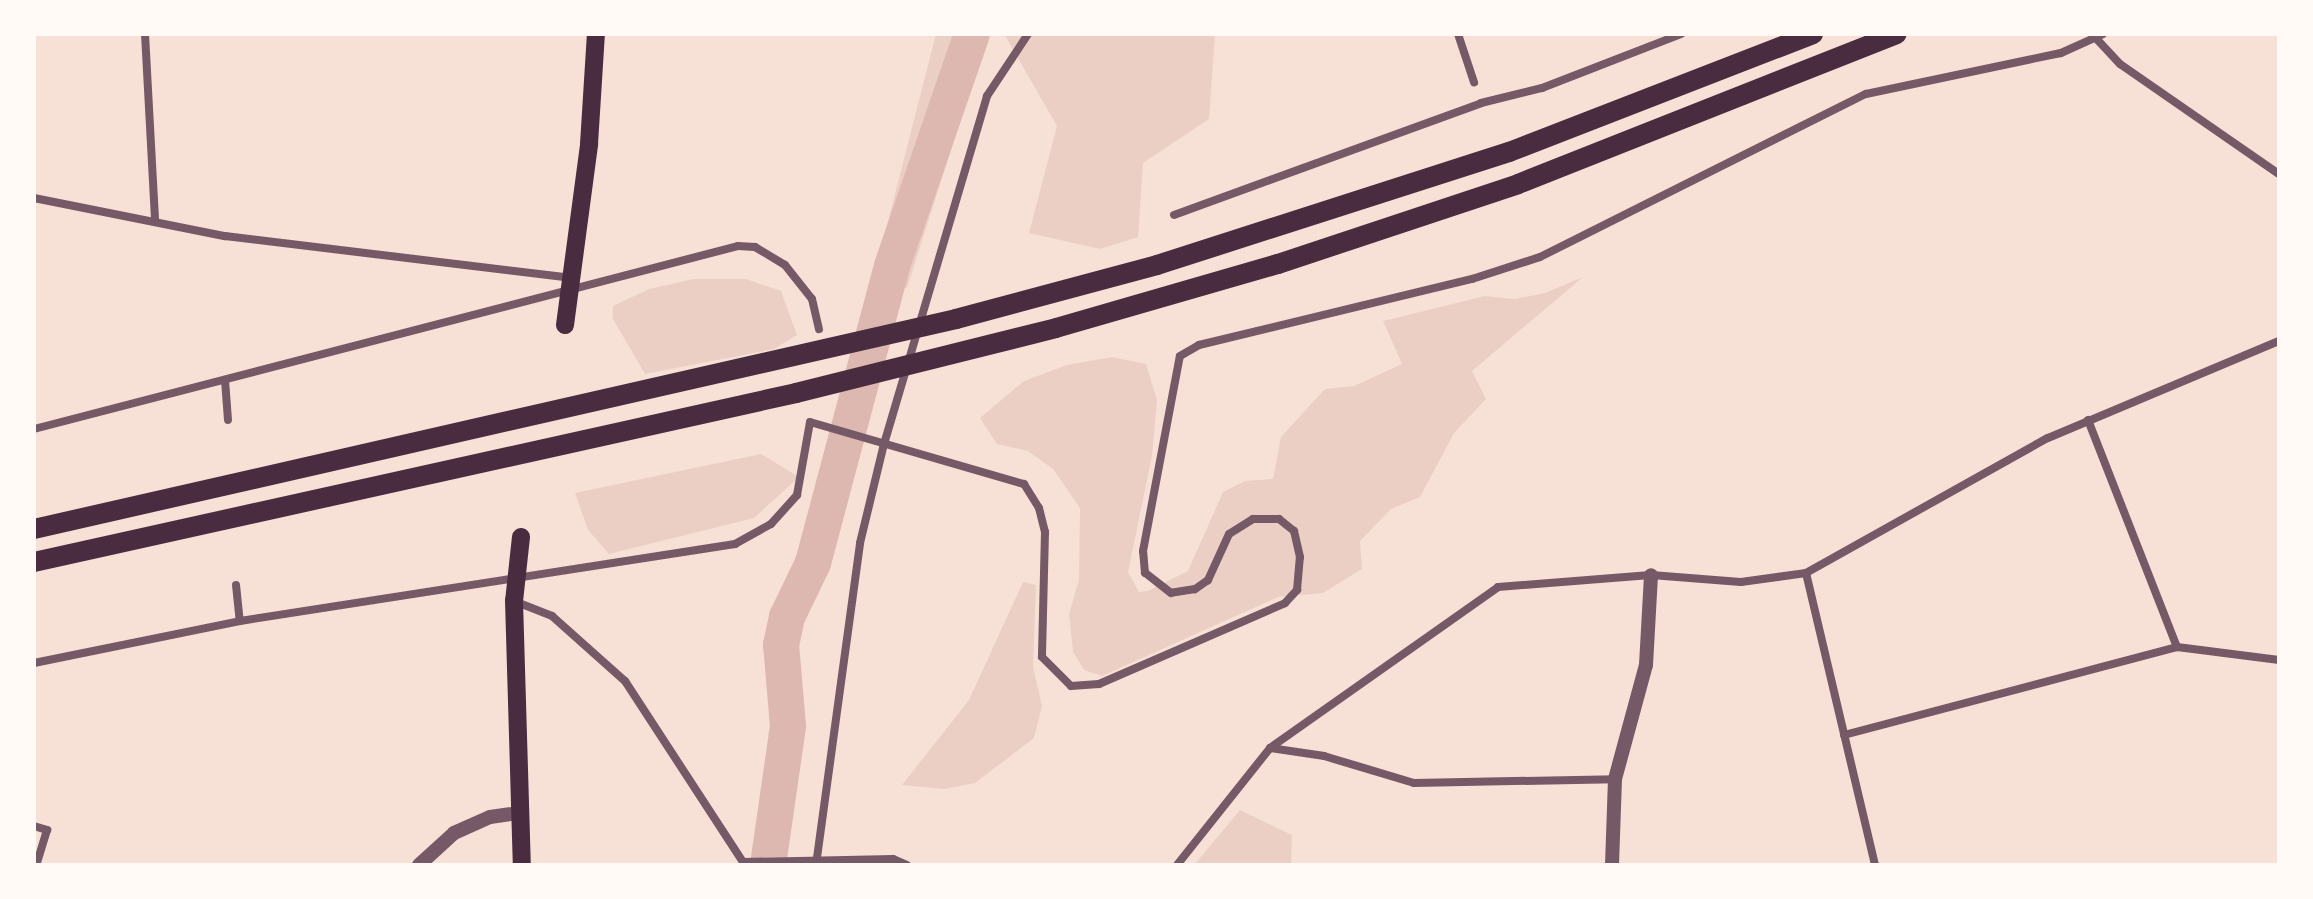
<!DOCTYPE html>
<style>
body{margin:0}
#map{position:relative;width:2313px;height:899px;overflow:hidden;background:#f7e1d7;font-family:Jost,sans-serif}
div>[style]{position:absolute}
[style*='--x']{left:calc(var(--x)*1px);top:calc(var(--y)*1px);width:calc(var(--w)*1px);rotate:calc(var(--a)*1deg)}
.green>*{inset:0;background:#ebcfc5}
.river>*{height:36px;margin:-18px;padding:0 18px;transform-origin:18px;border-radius:18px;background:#dcb8b0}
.minor>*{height:8px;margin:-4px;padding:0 4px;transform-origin:4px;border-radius:4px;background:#755966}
.tertiary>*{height:14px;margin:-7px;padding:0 7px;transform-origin:7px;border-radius:7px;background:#755966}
.primary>*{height:18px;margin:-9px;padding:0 9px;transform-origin:9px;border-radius:9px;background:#4a2c40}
.motorway>*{height:20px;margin:-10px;padding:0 10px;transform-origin:10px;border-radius:10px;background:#4a2c40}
span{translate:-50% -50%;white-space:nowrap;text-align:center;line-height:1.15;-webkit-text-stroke:6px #fffaf5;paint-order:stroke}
.frame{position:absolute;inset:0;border:36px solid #fffaf5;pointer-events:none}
</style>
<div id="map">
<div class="green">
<div style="clip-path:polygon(936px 34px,988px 34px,907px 288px,873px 280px)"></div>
<div style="clip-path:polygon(1004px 34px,1215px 34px,1209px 119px,1143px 163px,1138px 237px,1100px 249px,1029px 233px,1057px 126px)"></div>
<div style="clip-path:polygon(1583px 277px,1472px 371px,1486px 399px,1454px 433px,1420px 497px,1391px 509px,1360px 541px,1362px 569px,1323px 593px,1278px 597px,1102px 676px,1084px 670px,1073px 652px,1069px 614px,1079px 580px,1080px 508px,1053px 469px,1028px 451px,997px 444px,980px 418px,1024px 381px,1067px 365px,1112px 357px,1146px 364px,1157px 400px,1152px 456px,1128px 572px,1139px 592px,1148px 591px,1188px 571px,1223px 492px,1245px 481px,1273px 479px,1281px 437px,1325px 389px,1354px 386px,1402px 364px,1383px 321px,1485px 296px,1515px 299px,1545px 293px)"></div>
<div style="clip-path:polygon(694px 279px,746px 279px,781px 291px,797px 335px,774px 349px,645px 374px,613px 319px,613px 306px,649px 289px)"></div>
<div style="clip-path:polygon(761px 454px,799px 477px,754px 518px,609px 554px,588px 530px,575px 493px)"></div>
<div style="clip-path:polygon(1023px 582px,1036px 585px,1033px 667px,1042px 706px,1034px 738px,975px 783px,945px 789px,902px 785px,969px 700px)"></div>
<div style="clip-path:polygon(1240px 810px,1292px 835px,1291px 865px,1194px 865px)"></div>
</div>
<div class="river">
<div style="--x:768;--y:865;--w:140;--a:-81.8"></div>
<div style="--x:788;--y:726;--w:81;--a:-94.9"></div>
<div style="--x:781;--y:645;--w:29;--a:-78"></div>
<div style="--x:787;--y:617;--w:60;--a:-64.3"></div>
<div style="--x:813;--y:563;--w:307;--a:-75.1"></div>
<div style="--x:892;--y:266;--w:245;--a:-71"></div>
</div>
<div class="minor">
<div style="--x:145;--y:34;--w:185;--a:86.9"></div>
<div style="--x:1458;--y:34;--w:51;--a:71.6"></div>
<div style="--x:2092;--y:34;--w:41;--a:47"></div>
<div style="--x:2120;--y:64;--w:193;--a:34.7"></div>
<div style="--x:34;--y:198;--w:195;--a:11.3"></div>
<div style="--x:225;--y:236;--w:348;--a:6.9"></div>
<div style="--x:1174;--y:215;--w:327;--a:-20"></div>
<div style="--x:1481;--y:103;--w:63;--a:-13.8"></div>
<div style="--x:1542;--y:88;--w:149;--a:-21.2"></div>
<div style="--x:225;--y:380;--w:40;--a:85.7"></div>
<div style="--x:2088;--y:420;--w:244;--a:68.6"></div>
<div style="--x:34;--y:429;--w:727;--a:-14.57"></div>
<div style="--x:738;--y:246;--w:17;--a:3"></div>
<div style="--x:755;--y:247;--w:35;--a:31"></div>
<div style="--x:785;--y:265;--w:43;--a:51.5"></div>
<div style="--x:812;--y:299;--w:31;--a:77"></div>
<div style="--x:1806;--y:573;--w:300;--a:76.7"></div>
<div style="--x:236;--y:585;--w:36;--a:84"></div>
<div style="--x:514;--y:601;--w:41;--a:21.5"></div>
<div style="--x:552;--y:616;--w:98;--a:41.7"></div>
<div style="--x:625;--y:681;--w:216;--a:56.9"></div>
<div style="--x:743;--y:862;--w:150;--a:-1.1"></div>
<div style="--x:893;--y:859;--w:15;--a:23"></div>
<div style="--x:34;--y:663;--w:210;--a:-11.5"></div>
<div style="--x:240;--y:621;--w:501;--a:-8.84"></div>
<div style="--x:735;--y:544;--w:41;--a:-29.1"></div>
<div style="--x:771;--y:524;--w:39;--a:-48"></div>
<div style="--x:797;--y:495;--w:74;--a:-79.9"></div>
<div style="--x:810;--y:422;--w:223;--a:16.2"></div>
<div style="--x:1024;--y:484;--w:28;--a:58"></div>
<div style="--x:1039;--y:508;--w:25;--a:76"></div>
<div style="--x:1045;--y:532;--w:125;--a:91.4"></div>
<div style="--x:1042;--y:657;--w:41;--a:45"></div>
<div style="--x:1071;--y:686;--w:28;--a:-4"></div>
<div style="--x:1099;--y:684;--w:203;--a:-23.5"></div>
<div style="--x:1285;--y:603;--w:18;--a:-47"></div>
<div style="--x:1297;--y:590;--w:33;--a:-85"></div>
<div style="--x:1300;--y:557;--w:27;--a:-103"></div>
<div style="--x:1294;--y:531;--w:19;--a:-141"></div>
<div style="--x:1279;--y:519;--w:26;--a:180"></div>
<div style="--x:1253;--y:519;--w:28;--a:148"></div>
<div style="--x:1229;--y:534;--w:51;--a:114.5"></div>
<div style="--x:1208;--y:580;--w:16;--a:145"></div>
<div style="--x:1195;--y:589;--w:24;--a:171"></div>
<div style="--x:1171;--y:593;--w:33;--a:-142"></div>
<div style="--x:1145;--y:573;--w:22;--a:-95"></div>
<div style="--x:1143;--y:551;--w:198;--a:-79.3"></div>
<div style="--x:1180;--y:356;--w:22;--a:-30"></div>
<div style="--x:1199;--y:345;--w:281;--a:-13.6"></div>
<div style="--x:1472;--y:279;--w:71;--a:-17.9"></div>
<div style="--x:1540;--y:257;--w:364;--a:-26.6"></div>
<div style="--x:1866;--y:94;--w:199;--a:-11.9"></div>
<div style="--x:2061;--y:53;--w:46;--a:-24.3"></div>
<div style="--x:1844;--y:735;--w:344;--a:-14.8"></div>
<div style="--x:2177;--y:647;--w:103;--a:7.3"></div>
<div style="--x:1270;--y:748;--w:55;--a:8.4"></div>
<div style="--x:1324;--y:756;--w:94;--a:16.7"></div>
<div style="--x:1414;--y:783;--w:201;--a:-1.1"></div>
<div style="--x:34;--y:826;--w:14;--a:17"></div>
<div style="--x:47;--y:830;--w:37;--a:107"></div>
<div style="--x:816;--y:865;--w:325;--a:-82.2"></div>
<div style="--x:860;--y:543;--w:102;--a:-76.4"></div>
<div style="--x:884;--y:444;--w:363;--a:-73.5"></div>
<div style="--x:987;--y:96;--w:74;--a:-56.5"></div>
<div style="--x:1177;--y:865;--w:149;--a:-51.5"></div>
<div style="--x:1270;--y:748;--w:279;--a:-35.2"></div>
<div style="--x:1498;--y:587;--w:153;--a:-4.5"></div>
<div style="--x:1651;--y:575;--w:90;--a:4.4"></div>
<div style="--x:1741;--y:582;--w:66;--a:-7.9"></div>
<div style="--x:1806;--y:573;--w:277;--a:-29.2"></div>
<div style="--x:2048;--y:438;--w:251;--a:-22.8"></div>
</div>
<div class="tertiary">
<div style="--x:419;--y:865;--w:47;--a:-42.4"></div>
<div style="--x:454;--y:833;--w:39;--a:-24"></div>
<div style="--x:490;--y:817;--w:30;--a:-8"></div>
<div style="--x:1612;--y:865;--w:86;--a:-88"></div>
<div style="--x:1615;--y:779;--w:118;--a:-74.8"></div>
<div style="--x:1646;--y:665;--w:90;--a:-86.8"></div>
</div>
<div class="primary">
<div style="--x:565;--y:325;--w:183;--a:-82.4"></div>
<div style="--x:589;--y:144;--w:110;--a:-86.4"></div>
<div style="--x:521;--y:537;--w:64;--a:96.2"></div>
<div style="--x:514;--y:601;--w:264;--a:88.3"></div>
</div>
<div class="motorway">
<div style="--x:34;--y:529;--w:946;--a:-12.83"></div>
<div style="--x:956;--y:319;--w:208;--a:-15"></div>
<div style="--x:1157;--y:265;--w:370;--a:-17.8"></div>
<div style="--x:1509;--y:152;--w:326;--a:-21.2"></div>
<div style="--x:34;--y:562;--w:781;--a:-12.5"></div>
<div style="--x:796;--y:393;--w:268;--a:-14"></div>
<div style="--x:1056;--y:328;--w:231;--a:-16.1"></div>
<div style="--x:1278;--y:264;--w:253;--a:-18.4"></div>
<div style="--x:1518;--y:184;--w:407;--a:-21.6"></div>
</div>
<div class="frame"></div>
</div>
